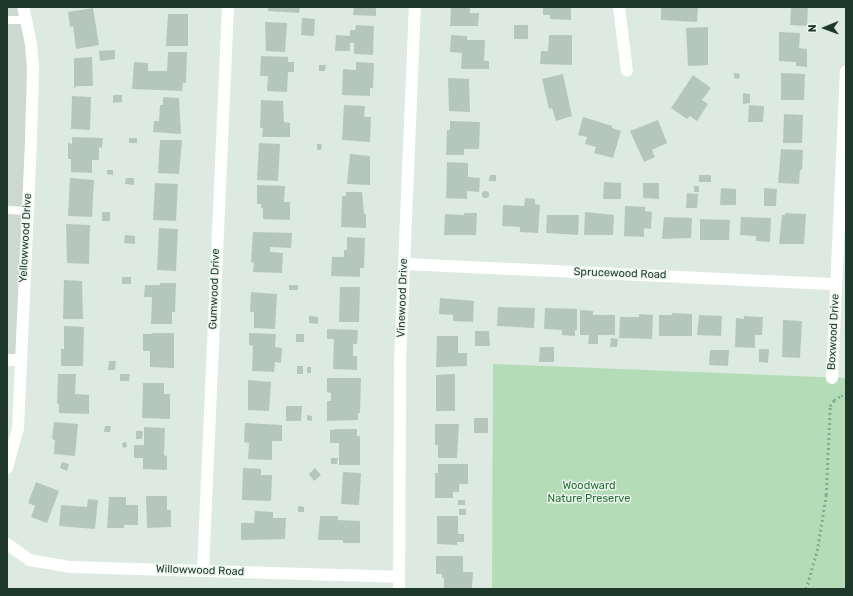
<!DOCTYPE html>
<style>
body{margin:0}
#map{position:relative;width:853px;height:596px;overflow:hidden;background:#ddeae1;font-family:Rubik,sans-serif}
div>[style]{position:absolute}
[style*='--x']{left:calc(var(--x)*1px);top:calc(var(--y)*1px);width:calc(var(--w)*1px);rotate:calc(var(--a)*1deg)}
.built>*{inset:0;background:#cbd9d0}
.green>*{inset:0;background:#b4dcb6}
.building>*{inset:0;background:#b5c7bc}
.round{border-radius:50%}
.path>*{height:2.5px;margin-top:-1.25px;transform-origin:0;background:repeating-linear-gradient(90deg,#7baf94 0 2px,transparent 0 5px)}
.service>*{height:8px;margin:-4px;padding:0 4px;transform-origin:4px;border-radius:4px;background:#fff}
.minor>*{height:12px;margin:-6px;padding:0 6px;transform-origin:6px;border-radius:6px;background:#fff}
span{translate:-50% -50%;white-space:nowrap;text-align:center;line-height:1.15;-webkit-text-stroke:3px #edf6f0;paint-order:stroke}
.street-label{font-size:11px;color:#1e392c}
.park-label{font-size:11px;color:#277134}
.frame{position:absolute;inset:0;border:8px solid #1e392c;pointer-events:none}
.north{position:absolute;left:805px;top:8px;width:40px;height:40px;-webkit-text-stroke:3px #edf6f0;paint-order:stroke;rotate:269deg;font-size:11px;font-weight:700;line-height:16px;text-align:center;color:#1e392c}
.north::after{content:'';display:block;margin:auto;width:14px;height:18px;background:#1e392c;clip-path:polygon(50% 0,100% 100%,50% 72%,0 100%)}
</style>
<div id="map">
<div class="built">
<div style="clip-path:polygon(7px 7px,28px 7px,30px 13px,22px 360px,7px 360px)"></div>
</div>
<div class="green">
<div style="clip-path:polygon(493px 364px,846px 378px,846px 589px,492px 589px)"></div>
</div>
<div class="building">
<div style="clip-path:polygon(268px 7px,300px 7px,299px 13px,268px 11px)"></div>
<div style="clip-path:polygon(354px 7px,376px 7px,376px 16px,353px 15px)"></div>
<div style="clip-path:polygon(451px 7px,470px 7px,470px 13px,479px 13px,478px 26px,450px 26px)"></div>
<div style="clip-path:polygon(543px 7px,571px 7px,571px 20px,550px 19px,550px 15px,543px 15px)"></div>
<div style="clip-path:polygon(661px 7px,698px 7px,697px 22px,661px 20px)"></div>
<div style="clip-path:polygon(791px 7px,808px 7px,807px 26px,790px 25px)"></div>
<div style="clip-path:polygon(93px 8px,99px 45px,76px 49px,73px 26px,70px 27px,68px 12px)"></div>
<div style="clip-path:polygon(168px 14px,188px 14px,188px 46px,166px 46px)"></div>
<div style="clip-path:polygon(302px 18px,315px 19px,314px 36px,301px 35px)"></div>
<div style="clip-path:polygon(265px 22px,287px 23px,285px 52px,266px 51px)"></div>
<div style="clip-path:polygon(356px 25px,374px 26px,373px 55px,354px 54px,354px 43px,350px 43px,350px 51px,335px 51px,336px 35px,350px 36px,350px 30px,355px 30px)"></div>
<div style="clip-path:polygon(514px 25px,528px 25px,528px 39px,514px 39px)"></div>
<div style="clip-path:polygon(708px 27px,708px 65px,688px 66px,686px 28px)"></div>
<div style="clip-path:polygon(779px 32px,800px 33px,799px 48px,807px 49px,807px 67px,796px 66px,796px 62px,779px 61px)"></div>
<div style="clip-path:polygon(451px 35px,467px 36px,467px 40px,485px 40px,484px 61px,489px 61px,489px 69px,461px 69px,462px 53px,450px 52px)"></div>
<div style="clip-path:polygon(549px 35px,572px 35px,572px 65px,540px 64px,541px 51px,548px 51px)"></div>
<div style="clip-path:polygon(115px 50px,115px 59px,100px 61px,99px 51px)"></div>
<div style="clip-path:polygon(168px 52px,187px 52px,186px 83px,183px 83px,182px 91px,132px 89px,134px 62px,148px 63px,148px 71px,167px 71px)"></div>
<div style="clip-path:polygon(261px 56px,288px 57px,288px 62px,294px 62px,294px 72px,288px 72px,287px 92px,267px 91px,268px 76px,260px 76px)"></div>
<div style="clip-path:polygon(92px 57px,93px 86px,77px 86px,74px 88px,74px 58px)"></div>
<div style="clip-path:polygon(356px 62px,374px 63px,373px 88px,370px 88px,370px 96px,342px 95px,343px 69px,356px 70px)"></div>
<div style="clip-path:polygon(319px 65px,326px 65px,325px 71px,319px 71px)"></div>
<div style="clip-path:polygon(734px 73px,740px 74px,739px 79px,734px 78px)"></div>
<div style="clip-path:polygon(781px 73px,805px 74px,804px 100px,781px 100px)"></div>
<div style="clip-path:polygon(563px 74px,572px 116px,556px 121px,552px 108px,549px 109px,542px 79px)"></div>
<div style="clip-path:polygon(693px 75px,711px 88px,702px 100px,708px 104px,697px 121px,690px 116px,687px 119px,671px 108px)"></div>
<div style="clip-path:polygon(448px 78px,469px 79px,470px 112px,449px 111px)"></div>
<div style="clip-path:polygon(743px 93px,750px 94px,750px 103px,743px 104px)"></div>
<div style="clip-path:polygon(113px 95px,122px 95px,122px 102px,113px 103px)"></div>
<div style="clip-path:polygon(72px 96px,91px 97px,90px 130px,71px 129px)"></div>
<div style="clip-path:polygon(163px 97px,179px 98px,181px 134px,153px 132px,154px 121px,159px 121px,160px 105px,163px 105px)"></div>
<div style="clip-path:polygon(261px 100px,283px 101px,284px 122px,290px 123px,290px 137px,262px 137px,263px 128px,260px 128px)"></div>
<div style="clip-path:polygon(344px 105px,365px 106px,364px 117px,371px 117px,370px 142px,342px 140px)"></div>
<div style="clip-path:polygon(749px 105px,764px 106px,763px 122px,748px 122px)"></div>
<div style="clip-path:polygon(784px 114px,803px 115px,802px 143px,783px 143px)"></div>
<div style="clip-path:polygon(583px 117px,612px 126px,612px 128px,621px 131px,613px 158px,594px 153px,596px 147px,585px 144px,587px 137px,578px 135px)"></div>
<div style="clip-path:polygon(658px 120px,667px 143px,652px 150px,655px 157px,644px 162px,630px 131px)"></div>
<div style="clip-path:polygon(450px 121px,480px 122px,479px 149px,464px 149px,464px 155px,446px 155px,447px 130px,450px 130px)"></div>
<div style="clip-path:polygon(72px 137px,103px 138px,102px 148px,99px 147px,99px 160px,92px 160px,92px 173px,71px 172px,71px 159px,68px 159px,68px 143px,72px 144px)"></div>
<div style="clip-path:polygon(129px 138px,137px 138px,137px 143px,129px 143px)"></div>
<div style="clip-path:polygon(160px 140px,182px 140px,179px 174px,158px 173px)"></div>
<div style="clip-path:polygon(259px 143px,280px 144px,278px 181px,257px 180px)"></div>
<div style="clip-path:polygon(317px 144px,322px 144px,321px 150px,317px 150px)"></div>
<div style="clip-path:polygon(781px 149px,803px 150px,802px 170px,800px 170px,799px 184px,778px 183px)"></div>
<div style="clip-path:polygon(350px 154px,370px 156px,370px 185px,347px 184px)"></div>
<div style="clip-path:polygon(447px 162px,468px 163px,468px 177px,480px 178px,479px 192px,467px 191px,467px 199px,446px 198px)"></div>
<div style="clip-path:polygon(107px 170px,113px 170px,113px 175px,107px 174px)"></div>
<div style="clip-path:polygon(490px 175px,496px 175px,496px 181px,489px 181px)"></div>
<div style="clip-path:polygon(699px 175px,711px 175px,711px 182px,699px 182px)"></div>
<div style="clip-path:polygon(70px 178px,94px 180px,92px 217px,68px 216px)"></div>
<div style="clip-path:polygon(126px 178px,134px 178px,134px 185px,125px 184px)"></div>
<div style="clip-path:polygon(604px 182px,621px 183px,621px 199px,603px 199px)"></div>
<div style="clip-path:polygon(155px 183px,178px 184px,176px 221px,153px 220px)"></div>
<div style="clip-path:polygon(643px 183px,659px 183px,659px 199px,643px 198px)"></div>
<div style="clip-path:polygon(257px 185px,285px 186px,284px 202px,290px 202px,290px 220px,263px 219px,263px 208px,261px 208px,261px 204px,257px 204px)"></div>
<div style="clip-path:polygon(694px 186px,699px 186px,699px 192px,694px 192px)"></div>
<div style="clip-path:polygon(721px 188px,736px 189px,736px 205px,720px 205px)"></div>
<div style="clip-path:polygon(764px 188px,777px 189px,776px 206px,764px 206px)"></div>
<div class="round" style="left:481.5px;top:190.5px;width:7px;height:7px"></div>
<div style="clip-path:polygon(346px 192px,362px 192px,364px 214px,366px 214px,366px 228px,341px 227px,342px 196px,346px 196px)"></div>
<div style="clip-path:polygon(687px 193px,698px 194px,697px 208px,686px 208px)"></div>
<div style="clip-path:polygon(525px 198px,535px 199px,535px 204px,540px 205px,538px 233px,520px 232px,520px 227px,502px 226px,503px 205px,524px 206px)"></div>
<div style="clip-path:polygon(625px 206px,645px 207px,645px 211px,652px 212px,651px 229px,644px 228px,644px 237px,624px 236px)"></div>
<div style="clip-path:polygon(102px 212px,110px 212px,110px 221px,102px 221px)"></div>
<div style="clip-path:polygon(585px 212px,614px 215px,613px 235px,584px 235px)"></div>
<div style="clip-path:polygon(464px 213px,477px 213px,476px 235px,444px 235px,445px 214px,464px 215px)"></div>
<div style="clip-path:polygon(785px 213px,806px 214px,804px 244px,779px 244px,782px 215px,785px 215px)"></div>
<div style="clip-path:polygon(547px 215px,579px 215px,578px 235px,546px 233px)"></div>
<div style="clip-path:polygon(664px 217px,692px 218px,691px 238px,662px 239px)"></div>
<div style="clip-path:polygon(741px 217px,771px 218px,770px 242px,756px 241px,756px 236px,740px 235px)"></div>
<div style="clip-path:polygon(700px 219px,730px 220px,729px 240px,700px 240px)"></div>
<div style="clip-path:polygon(66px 224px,90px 225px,89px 264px,67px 263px)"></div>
<div style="clip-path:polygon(159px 228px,178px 229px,176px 271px,157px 270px)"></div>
<div style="clip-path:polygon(253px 232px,292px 233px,291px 248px,270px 247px,270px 252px,283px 253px,282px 273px,253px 272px,254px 263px,251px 262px)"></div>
<div style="clip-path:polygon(125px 235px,135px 236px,135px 244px,124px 243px)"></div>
<div style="clip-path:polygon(347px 237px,365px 238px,364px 268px,360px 268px,360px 277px,331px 276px,332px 257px,344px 257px,344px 250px,347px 250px)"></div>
<div style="clip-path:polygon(122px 277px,131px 277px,131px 284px,122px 284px)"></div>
<div style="clip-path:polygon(64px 280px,82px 281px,83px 319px,63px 319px)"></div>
<div style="clip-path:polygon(160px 283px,176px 283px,175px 312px,172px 312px,172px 324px,151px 324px,152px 297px,144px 297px,145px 285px,160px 285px)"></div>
<div style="clip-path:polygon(289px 285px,298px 285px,298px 290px,289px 290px)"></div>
<div style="clip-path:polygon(340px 287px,360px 287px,359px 322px,339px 322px)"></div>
<div style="clip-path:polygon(251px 292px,277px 294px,275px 329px,254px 328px,254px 312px,250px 312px)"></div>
<div style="clip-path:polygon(440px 298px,474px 301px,473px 322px,453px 321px,453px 315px,439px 314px)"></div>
<div style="clip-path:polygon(498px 307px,535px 308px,534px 328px,497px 326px)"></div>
<div style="clip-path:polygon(545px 308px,577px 309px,577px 330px,575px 330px,575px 336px,562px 335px,562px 330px,544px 329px)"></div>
<div style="clip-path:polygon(580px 310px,593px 311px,593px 315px,615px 315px,615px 335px,598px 335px,598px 344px,588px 344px,589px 335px,580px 335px)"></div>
<div style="clip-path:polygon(672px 313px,692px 314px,692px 336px,659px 336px,659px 315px,672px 315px)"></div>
<div style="clip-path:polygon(639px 314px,653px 315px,652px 339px,619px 338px,620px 317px,639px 317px)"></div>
<div style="clip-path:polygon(699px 315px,722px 316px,721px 336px,697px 335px)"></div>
<div style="clip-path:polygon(309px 316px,318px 317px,318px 324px,309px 323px)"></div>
<div style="clip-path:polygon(744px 316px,763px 317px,762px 335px,755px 335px,755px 348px,735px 347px,736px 318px,744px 319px)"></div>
<div style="clip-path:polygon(783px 320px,802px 321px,800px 358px,782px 357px)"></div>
<div style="clip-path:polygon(64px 326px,84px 327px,83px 366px,61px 366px,61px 349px,64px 349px)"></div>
<div style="clip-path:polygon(327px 329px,358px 330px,357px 344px,353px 344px,353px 356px,357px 356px,357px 370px,333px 369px,334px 339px,327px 339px)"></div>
<div style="clip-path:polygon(475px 331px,489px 331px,490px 346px,475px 346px)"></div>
<div style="clip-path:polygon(151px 333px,174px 333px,174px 368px,150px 367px,150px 351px,143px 351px,143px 334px,152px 334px)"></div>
<div style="clip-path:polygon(249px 333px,276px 334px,275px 347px,282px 348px,281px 363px,275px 362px,274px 372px,252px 371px,253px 346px,249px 345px)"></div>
<div style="clip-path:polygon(296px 334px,304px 334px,304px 342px,296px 342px)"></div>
<div style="clip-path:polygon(437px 336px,458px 336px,458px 353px,467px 353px,467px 366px,436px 367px)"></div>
<div style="clip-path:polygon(611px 338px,618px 339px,617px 347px,610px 347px)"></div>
<div style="clip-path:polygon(540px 347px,554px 347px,554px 362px,539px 362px)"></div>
<div style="clip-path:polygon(759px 349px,769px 349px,768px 363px,759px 362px)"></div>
<div style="clip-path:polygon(710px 350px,729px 350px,728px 366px,709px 365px)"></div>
<div style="clip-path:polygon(109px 361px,116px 361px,115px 370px,108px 370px)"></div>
<div style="clip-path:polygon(297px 366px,303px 366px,303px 374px,297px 374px)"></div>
<div style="clip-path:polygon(307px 367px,311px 367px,311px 373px,307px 373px)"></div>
<div style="clip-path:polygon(58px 374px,76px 374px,75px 394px,89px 395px,89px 414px,59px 413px,59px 404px,57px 403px)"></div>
<div style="clip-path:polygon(120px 374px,130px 374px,129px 381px,120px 381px)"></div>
<div style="clip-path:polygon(455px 374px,455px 411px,436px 411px,436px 375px)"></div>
<div style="clip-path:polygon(327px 378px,361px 378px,360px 413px,358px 413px,358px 420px,327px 421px,327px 401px,331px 401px,331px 393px,327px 392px)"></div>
<div style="clip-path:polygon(248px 380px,271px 382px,269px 411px,248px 410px)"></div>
<div style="clip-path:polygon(143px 383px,164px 383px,164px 394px,170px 394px,170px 419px,142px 418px)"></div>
<div style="clip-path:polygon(286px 406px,302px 406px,301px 421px,286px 421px)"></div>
<div style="clip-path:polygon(307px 415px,312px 416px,312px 421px,307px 420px)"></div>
<div style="clip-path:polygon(474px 418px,488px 418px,488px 433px,474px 433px)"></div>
<div style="clip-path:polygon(54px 422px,78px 424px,75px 456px,54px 454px,55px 440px,52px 439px)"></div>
<div style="clip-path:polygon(245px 423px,282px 425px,282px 441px,272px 441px,272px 460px,248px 459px,249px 443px,244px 442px)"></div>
<div style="clip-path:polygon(435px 424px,459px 424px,457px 458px,438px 458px,438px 445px,435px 445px)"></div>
<div style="clip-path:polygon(105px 426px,111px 426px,110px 432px,104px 432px)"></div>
<div style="clip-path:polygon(144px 427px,165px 428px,164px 455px,167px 456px,167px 470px,143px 469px,143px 458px,134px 458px,134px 445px,144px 445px)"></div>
<div style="clip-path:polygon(339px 429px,357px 429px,357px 436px,360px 436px,360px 465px,339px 465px,339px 443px,330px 443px,330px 430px)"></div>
<div style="clip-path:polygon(136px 431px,143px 431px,142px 439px,136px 439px)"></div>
<div style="clip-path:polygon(126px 442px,127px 447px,123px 448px,122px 443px)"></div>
<div style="clip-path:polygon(331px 458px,338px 458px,337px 464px,331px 464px)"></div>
<div style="clip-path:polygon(62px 462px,69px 464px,67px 471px,60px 468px)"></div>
<div style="clip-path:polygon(438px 464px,468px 464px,468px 484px,459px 484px,459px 492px,453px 492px,453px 498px,435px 498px,435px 473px,438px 473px)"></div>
<div style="clip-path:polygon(243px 468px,261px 469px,261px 475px,272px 475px,271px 501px,242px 500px)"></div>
<div style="clip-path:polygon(315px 468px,321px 475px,314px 481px,309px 474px)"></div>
<div style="clip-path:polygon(343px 472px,361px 473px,359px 505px,341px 504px)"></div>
<div style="clip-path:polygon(36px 482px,59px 491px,47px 523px,31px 517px,35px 506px,28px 503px)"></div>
<div style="clip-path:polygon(146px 496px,167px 496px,167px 510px,171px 510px,171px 527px,147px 528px)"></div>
<div style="clip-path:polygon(109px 497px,126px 497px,126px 505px,138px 505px,138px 525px,124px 525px,124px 528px,107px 528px)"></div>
<div style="clip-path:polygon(88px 499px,98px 500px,95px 529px,59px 526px,61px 505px,87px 507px)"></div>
<div style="clip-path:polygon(458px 500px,465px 500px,465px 505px,458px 505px)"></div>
<div style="clip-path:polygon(298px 506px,304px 507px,304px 512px,298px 512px)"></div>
<div style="clip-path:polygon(459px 509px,466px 509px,466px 515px,459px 515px)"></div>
<div style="clip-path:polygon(255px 511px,273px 512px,273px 518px,286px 518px,285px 539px,241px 540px,241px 523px,254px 523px)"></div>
<div style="clip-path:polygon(320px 516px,338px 516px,338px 520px,360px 521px,360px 543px,343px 543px,343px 540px,318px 540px)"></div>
<div style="clip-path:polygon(437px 516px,458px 516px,458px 534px,464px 534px,464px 542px,457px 542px,457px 545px,437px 544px)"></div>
<div style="clip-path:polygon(436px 556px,463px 556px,463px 572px,473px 572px,472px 588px,444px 588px,444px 578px,442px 578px,442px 574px,436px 574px)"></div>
</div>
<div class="path">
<div style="--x:806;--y:589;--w:40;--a:-74"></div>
<div style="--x:817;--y:551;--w:57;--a:-80.9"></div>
<div style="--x:826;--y:495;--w:89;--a:-87.4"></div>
<div style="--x:830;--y:406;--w:7;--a:-56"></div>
<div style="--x:834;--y:400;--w:8;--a:-30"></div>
<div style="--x:841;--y:396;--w:5;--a:0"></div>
</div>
<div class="service">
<div style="--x:7;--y:20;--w:19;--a:0"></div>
<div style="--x:7;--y:210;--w:20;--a:3"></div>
</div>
<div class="minor">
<div style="--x:619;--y:7;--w:64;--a:82.9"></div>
<div style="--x:405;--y:264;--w:431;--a:2.7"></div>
<div style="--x:7;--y:360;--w:13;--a:0"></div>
<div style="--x:832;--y:378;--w:307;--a:-87.4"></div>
<div style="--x:7;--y:468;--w:41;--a:-74.6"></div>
<div style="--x:18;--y:428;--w:291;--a:-87.4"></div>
<div style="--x:31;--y:137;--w:69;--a:-88.3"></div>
<div style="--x:33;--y:68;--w:24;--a:-95"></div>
<div style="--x:31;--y:44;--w:38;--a:-102"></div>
<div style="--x:7;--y:544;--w:28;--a:35"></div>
<div style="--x:30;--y:560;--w:41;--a:9.9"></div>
<div style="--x:70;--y:567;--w:329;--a:1.7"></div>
<div style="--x:203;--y:570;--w:564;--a:-87.46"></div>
<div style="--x:399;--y:589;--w:227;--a:-89.7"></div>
<div style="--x:400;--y:362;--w:355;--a:-87.6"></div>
</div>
<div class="street-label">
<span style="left:26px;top:238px;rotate:-87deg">Yellowwood Drive</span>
<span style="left:620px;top:274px;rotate:2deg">Sprucewood Road</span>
<span style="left:215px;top:289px;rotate:-88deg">Gumwood Drive</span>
<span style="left:403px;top:298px;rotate:-88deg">Vinewood Drive</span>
<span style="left:834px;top:332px;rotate:-87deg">Boxwood Drive</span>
<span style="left:200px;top:571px;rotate:2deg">Willowwood Road</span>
</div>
<div class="park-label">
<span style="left:589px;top:493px">Woodward<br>Nature Preserve</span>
</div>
<div class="frame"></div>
<div class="north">N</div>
</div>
